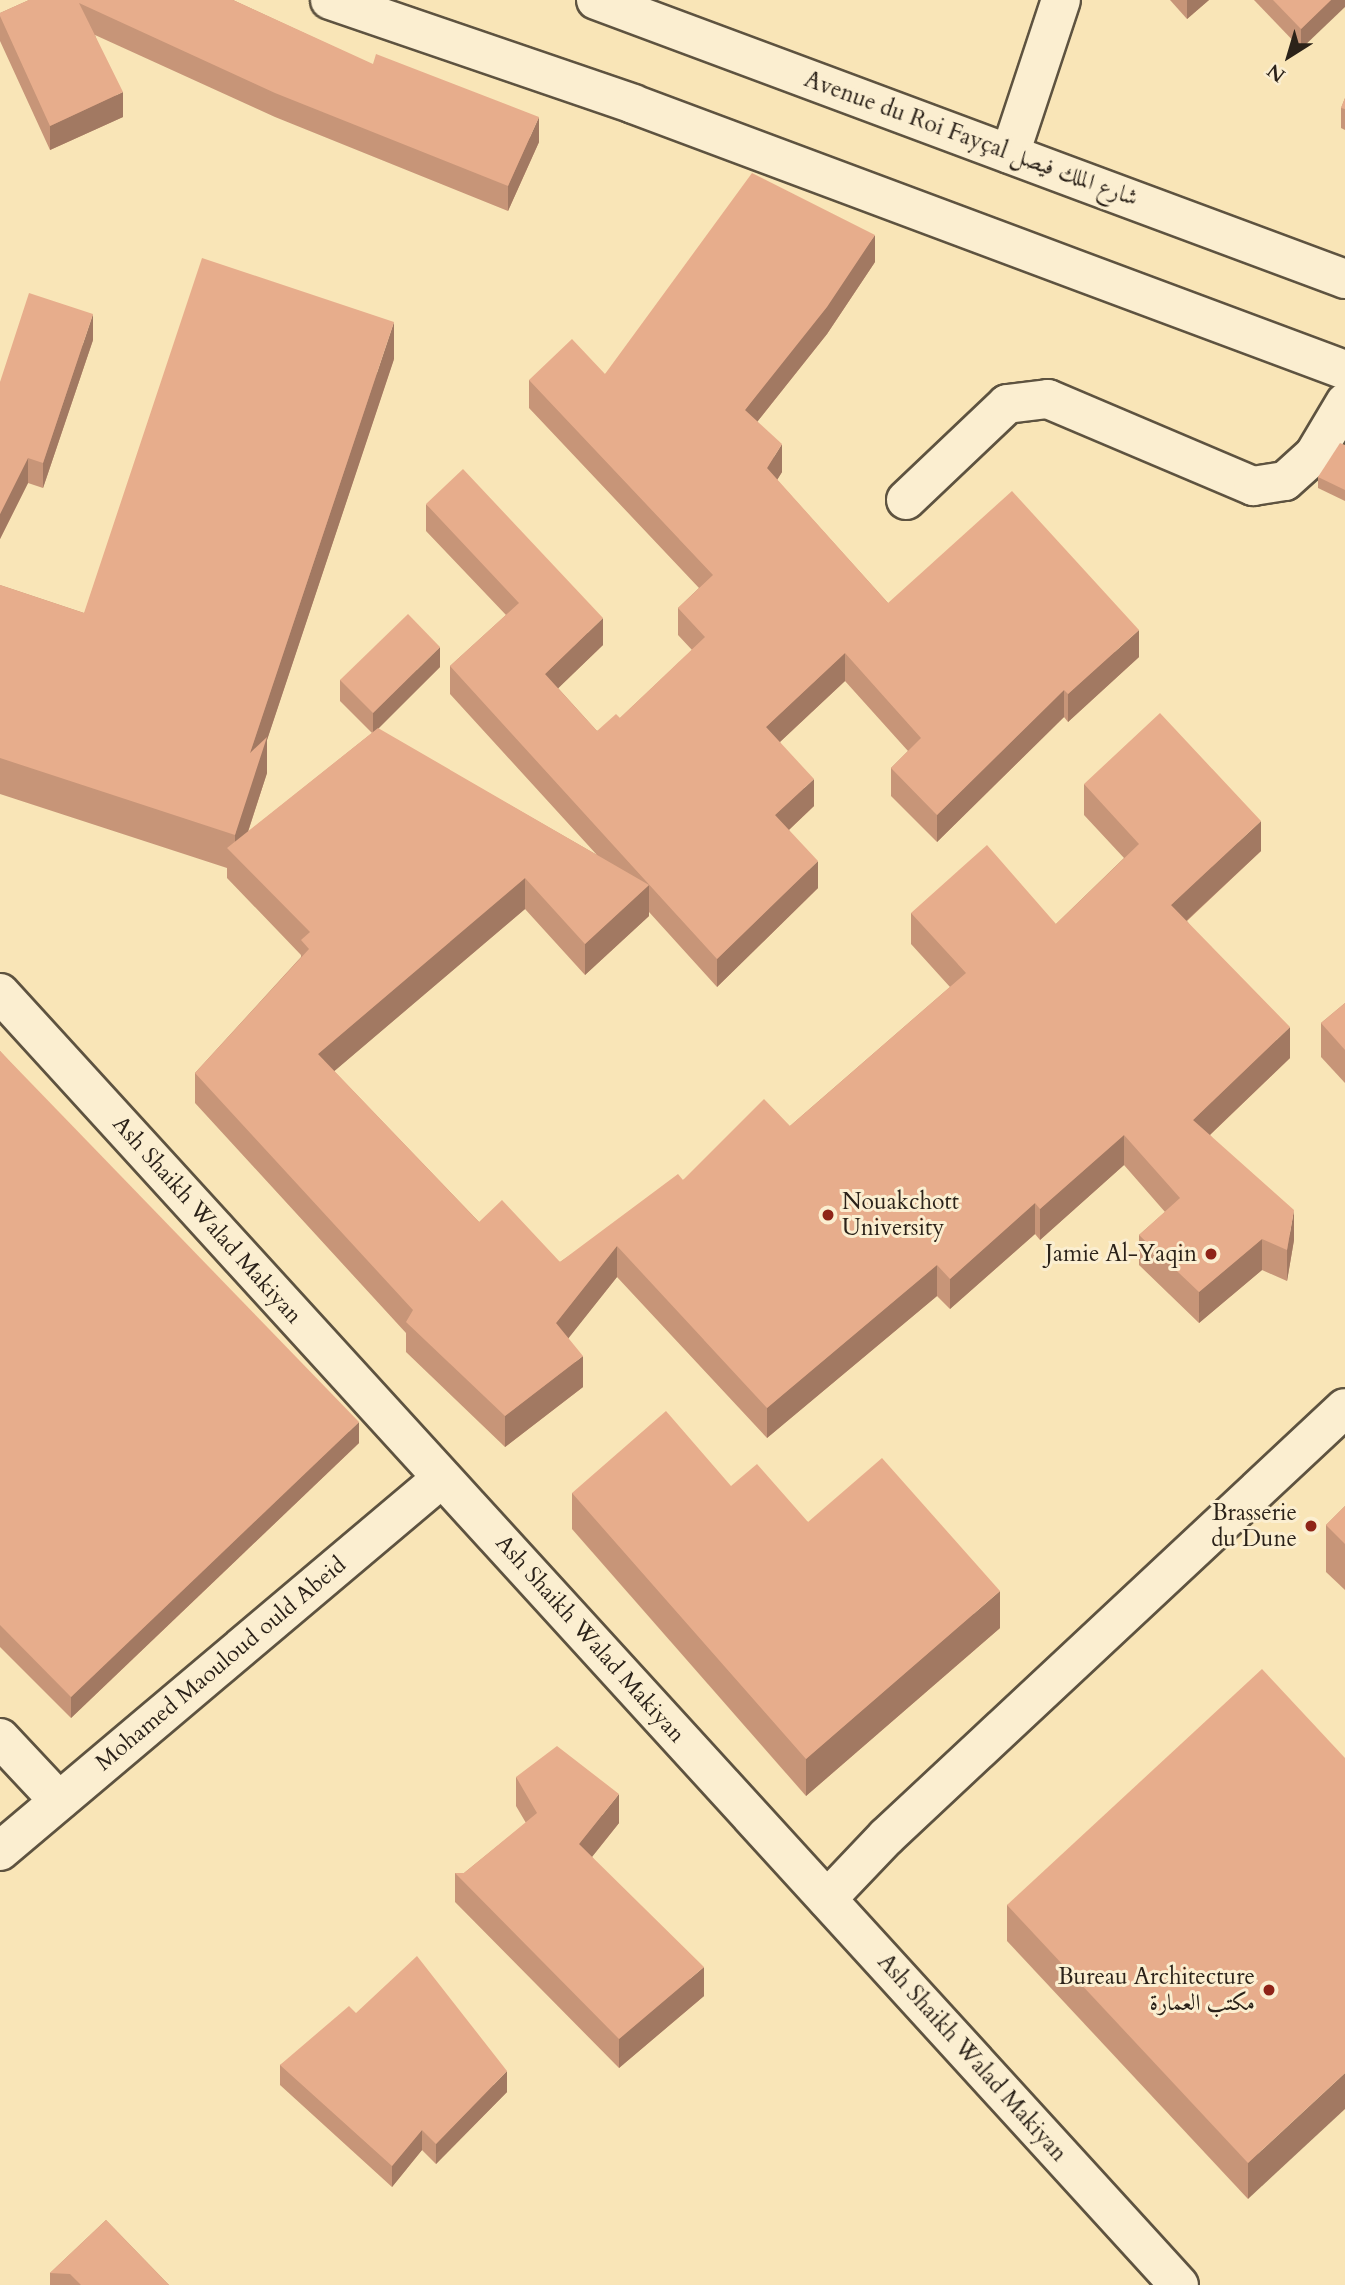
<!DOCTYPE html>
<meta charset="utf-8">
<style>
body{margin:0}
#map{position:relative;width:1345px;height:2285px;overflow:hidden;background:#f9e5b7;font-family:Cardo,Amiri,serif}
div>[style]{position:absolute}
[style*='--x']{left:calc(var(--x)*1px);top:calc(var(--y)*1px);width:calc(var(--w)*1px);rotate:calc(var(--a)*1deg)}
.roads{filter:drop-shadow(2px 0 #5e5340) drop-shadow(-2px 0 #5e5340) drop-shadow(0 2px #5e5340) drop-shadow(0 -2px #5e5340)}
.minor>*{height:38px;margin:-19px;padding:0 19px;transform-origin:19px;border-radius:19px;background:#fbeed0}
.wall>*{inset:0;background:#c79578}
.shaded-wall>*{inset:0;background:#a27962}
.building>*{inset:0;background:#e7ad8c}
.dots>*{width:19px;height:19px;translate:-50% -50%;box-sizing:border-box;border:4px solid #fbeed0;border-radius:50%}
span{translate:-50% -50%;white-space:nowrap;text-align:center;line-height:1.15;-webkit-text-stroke:6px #fbeed0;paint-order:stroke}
.street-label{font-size:23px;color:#2b2219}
.poi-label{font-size:23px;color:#2b2219}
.left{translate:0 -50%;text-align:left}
.right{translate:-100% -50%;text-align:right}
.north{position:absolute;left:1254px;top:21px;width:70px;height:70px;-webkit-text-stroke:5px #fbeed0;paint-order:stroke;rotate:217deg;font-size:19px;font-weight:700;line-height:28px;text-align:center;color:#2b2219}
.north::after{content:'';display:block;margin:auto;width:24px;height:32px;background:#2b2219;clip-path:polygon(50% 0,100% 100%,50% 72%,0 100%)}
</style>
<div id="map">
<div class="roads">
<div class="minor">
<div style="--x:330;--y:0;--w:320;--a:18.9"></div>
<div style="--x:633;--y:104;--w:760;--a:20.49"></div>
<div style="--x:596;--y:0;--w:799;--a:20.43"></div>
<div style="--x:1010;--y:154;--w:162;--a:-71.7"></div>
<div style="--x:906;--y:500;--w:139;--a:-43.5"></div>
<div style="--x:1007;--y:404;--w:41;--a:-7"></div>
<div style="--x:1048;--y:399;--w:223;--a:23"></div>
<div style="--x:1253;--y:486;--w:32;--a:-9"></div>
<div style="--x:1285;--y:481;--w:39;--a:-42"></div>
<div style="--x:1314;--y:455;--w:61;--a:-59.2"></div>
<div style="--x:0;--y:993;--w:1749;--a:47.62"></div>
<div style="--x:0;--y:1738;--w:86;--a:46.9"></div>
<div style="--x:0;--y:1851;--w:578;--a:-40.16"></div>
<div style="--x:827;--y:1899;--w:86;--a:-46.4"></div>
<div style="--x:886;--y:1837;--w:628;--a:-43.07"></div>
</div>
</div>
<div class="wall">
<div style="clip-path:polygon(29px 0,233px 0,539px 142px,508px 211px,275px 117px,95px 35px,123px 117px,50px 150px,0 41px,0 13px)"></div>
<div style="clip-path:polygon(1170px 0,1209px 0,1187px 19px)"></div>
<div style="clip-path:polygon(1254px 0,1345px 0,1301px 49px)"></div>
<div style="clip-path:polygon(1345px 98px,1345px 130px,1341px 128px,1341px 108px)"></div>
<div style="clip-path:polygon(875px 262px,827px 334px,757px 422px,782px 472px,777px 480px,888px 603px,1139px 657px,1068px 722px,1064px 717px,937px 842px,891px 796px,891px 768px,908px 751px,845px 681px,780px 742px,814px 806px,789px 830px,818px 888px,717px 987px,649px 912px,649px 916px,585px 975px,525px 909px,334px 1071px,479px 1222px,560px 1262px,683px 1180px,790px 1126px,950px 987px,911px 944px,911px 913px,1056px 924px,1124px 858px,1084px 815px,1084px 784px,1261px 851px,1187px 921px,1290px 1058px,1210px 1135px,1294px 1240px,1287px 1281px,1262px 1270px,1199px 1323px,1139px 1265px,1139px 1235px,1165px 1212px,1124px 1165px,1040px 1240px,1035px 1234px,950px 1309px,937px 1296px,767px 1438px,617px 1277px,568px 1338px,583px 1387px,505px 1447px,406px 1352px,406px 1333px,195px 1103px,195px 1073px,301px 957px,301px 955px,227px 878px,227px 868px,0 794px,0 585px,84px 613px,394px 359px,267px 740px,267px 773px,248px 832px,372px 733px,340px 701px,340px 680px,440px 667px,377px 729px,597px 855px,450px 694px,450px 666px,506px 615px,426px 531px,426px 504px,603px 645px,558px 688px,597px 731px,620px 718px,692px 650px,678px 635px,678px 608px,699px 588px,529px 408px,529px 380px,605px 374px)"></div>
<div style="clip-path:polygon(93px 340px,43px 488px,28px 483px,0 539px,0 382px)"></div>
<div style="clip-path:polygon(1345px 445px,1345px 501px,1318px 488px,1318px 477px)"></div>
<div style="clip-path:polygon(1345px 1003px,1345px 1083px,1321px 1057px,1321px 1023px)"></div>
<div style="clip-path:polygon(0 1051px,359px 1443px,71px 1718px,0 1647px)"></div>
<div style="clip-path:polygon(731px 1486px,808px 1522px,1000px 1628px,806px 1796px,572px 1529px,572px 1493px)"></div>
<div style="clip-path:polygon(1345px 1506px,1345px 1590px,1326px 1572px,1326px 1525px)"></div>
<div style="clip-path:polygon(1345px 1758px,1248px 2199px,1007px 1941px,1007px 1905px)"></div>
<div style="clip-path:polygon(516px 1777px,619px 1823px,592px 1857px,704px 1996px,619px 2068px,455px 1902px,455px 1873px,464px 1873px,526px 1823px,516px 1806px)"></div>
<div style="clip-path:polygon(356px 2013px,507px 2092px,436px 2164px,422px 2150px,392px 2187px,280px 2085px,280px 2065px)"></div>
<div style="clip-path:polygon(106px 2220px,169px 2285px,50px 2285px,50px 2273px)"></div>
</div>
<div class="shaded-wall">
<div style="clip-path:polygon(1187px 0,1209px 0,1187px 19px)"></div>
<div style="clip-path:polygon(1331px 0,1345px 0,1345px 7px,1301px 49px,1301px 29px)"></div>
<div style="clip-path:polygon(123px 92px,123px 117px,50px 150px,50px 126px)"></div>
<div style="clip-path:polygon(539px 117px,539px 142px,508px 211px,508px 186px)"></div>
<div style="clip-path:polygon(875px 235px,875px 262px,827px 334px,745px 437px,745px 410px)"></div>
<div style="clip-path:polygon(93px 314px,93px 340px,43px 488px,43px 463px)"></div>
<div style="clip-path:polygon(394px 322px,394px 359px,267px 740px,267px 773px,239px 859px,235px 855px,235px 835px,250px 753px)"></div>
<div style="clip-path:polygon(782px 444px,782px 472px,767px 496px,767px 468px)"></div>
<div style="clip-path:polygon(28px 458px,28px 483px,0 539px,0 514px)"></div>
<div style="clip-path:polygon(603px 618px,603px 645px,545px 701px,545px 674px)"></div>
<div style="clip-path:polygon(1139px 630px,1139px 657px,1068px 722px,1068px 694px)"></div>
<div style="clip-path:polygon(440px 647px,440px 667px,373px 734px,373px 713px)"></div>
<div style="clip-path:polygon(845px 653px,845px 681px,766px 755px,766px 727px)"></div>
<div style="clip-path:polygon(1064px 690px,1064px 717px,937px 842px,937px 815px)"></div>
<div style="clip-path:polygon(814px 779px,814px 806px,775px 843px,775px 815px)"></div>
<div style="clip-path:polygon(1261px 821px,1261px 851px,1171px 935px,1171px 905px)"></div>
<div style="clip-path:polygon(818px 861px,818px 888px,717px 987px,717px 959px)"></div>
<div style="clip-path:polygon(525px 878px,525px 909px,318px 1085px,318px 1054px)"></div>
<div style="clip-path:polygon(649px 885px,649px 916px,585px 975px,585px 944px)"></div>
<div style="clip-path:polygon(1290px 1027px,1290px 1058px,1193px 1151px,1193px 1120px)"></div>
<div style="clip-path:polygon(1124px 1135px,1124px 1165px,1040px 1240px,1040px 1209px)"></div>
<div style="clip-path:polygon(1035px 1203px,1035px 1234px,950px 1309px,950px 1279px)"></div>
<div style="clip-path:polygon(1294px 1210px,1294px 1240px,1287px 1281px,1287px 1250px)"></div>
<div style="clip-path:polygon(1262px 1239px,1262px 1270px,1199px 1323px,1199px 1292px)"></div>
<div style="clip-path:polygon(617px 1246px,617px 1277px,556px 1354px,556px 1323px)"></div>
<div style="clip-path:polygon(937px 1265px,937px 1296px,767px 1438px,767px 1408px)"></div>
<div style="clip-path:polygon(583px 1356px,583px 1387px,505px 1447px,505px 1416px)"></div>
<div style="clip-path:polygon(359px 1422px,359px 1443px,71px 1718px,71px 1697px)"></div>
<div style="clip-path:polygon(1000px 1591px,1000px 1628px,806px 1796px,806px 1759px)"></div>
<div style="clip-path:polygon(619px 1794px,619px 1823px,579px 1873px,579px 1844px)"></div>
<div style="clip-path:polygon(704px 1967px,704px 1996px,619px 2068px,619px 2039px)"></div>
<div style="clip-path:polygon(507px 2071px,507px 2092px,436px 2164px,436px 2144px)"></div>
<div style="clip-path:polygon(1345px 2073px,1345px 2109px,1248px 2199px,1248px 2163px)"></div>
<div style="clip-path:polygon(422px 2130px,422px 2150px,392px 2187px,392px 2166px)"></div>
</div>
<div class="building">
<div style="clip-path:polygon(29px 0,233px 0,373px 64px,376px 54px,539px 117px,508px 186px,275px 93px,79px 3px,123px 92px,50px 126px,0 16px,0 13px)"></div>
<div style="clip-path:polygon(1273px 0,1331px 0,1301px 29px)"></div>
<div style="clip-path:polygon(1345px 98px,1345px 109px,1341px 108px)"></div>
<div style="clip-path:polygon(752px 173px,875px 235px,827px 307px,745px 410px,782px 444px,767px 468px,888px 603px,1012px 491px,1139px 630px,1068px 694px,1064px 690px,937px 815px,891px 768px,921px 738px,845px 653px,766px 727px,814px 779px,775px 815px,818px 861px,717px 959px,450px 666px,519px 603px,426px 504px,463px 469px,603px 618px,545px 674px,597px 731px,616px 714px,620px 718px,705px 637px,678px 608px,713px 575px,529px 380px,572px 339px,605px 374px)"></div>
<div style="clip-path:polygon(202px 258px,394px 322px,250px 753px,267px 737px,235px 835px,0 758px,0 585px,84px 613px)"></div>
<div style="clip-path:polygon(29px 293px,93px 314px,43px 463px,28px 458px,0 514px,0 382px)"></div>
<div style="clip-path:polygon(1340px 443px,1345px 445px,1345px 490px,1318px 477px)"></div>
<div style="clip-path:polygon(408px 614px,440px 647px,373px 713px,340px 680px)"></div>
<div style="clip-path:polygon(1160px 713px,1261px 821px,1171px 905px,1290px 1027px,1193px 1120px,1294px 1210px,1287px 1250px,1262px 1239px,1199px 1292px,1139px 1235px,1180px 1198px,1124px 1135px,1040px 1209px,1035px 1203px,950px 1279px,937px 1265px,767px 1408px,617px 1246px,556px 1323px,583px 1356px,505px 1416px,406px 1322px,413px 1310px,195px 1073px,309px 949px,301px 940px,310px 932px,227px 848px,378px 728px,649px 885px,585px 944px,525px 878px,318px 1054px,479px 1222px,502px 1200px,560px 1262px,678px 1174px,683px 1180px,764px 1099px,790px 1126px,966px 973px,911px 913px,987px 845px,1056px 924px,1139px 844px,1084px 784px)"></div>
<div style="clip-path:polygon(1345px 1003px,1345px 1050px,1321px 1023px)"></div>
<div style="clip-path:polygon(0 1051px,359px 1422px,71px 1697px,0 1625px)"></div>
<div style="clip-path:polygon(666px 1411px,731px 1486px,757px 1464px,808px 1522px,882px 1458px,1000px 1591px,806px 1759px,572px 1493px)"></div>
<div style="clip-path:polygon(1345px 1506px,1345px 1544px,1326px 1525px)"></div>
<div style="clip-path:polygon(1262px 1669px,1345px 1758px,1345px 2073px,1248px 2163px,1007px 1905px)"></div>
<div style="clip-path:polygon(557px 1746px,619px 1794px,579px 1844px,704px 1967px,619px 2039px,455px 1873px,464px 1873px,537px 1813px,516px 1777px)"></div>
<div style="clip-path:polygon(417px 1956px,507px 2071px,436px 2144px,422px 2130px,392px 2166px,280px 2065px,349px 2006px,356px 2013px)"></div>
<div style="clip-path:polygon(106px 2220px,169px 2285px,81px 2285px,70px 2274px,50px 2273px)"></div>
</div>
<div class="dots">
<div style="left:828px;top:1215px;background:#8f2418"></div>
<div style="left:1211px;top:1254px;background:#8f2418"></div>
<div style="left:1311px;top:1526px;background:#8f2418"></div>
<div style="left:1269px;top:1990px;background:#8f2418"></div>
</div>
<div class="street-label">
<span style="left:971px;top:139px;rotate:20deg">Avenue du Roi Fayçal شارع الملك فيصل</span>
<span style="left:207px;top:1220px;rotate:48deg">Ash Shaikh Walad Makiyan</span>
<span style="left:590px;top:1639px;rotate:48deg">Ash Shaikh Walad Makiyan</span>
<span style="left:221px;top:1664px;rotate:-40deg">Mohamed Maouloud ould Abeid</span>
<span style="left:972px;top:2058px;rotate:48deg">Ash Shaikh Walad Makiyan</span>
</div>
<div class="poi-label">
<span class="left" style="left:842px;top:1215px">Nouakchott<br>University</span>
<span class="right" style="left:1197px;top:1254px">Jamie Al-Yaqin</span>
<span class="right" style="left:1297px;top:1526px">Brasserie<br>du Dune</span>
<span class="right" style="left:1255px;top:1990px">Bureau Architecture<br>مكتب العمارة</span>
</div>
<div class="north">N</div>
</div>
